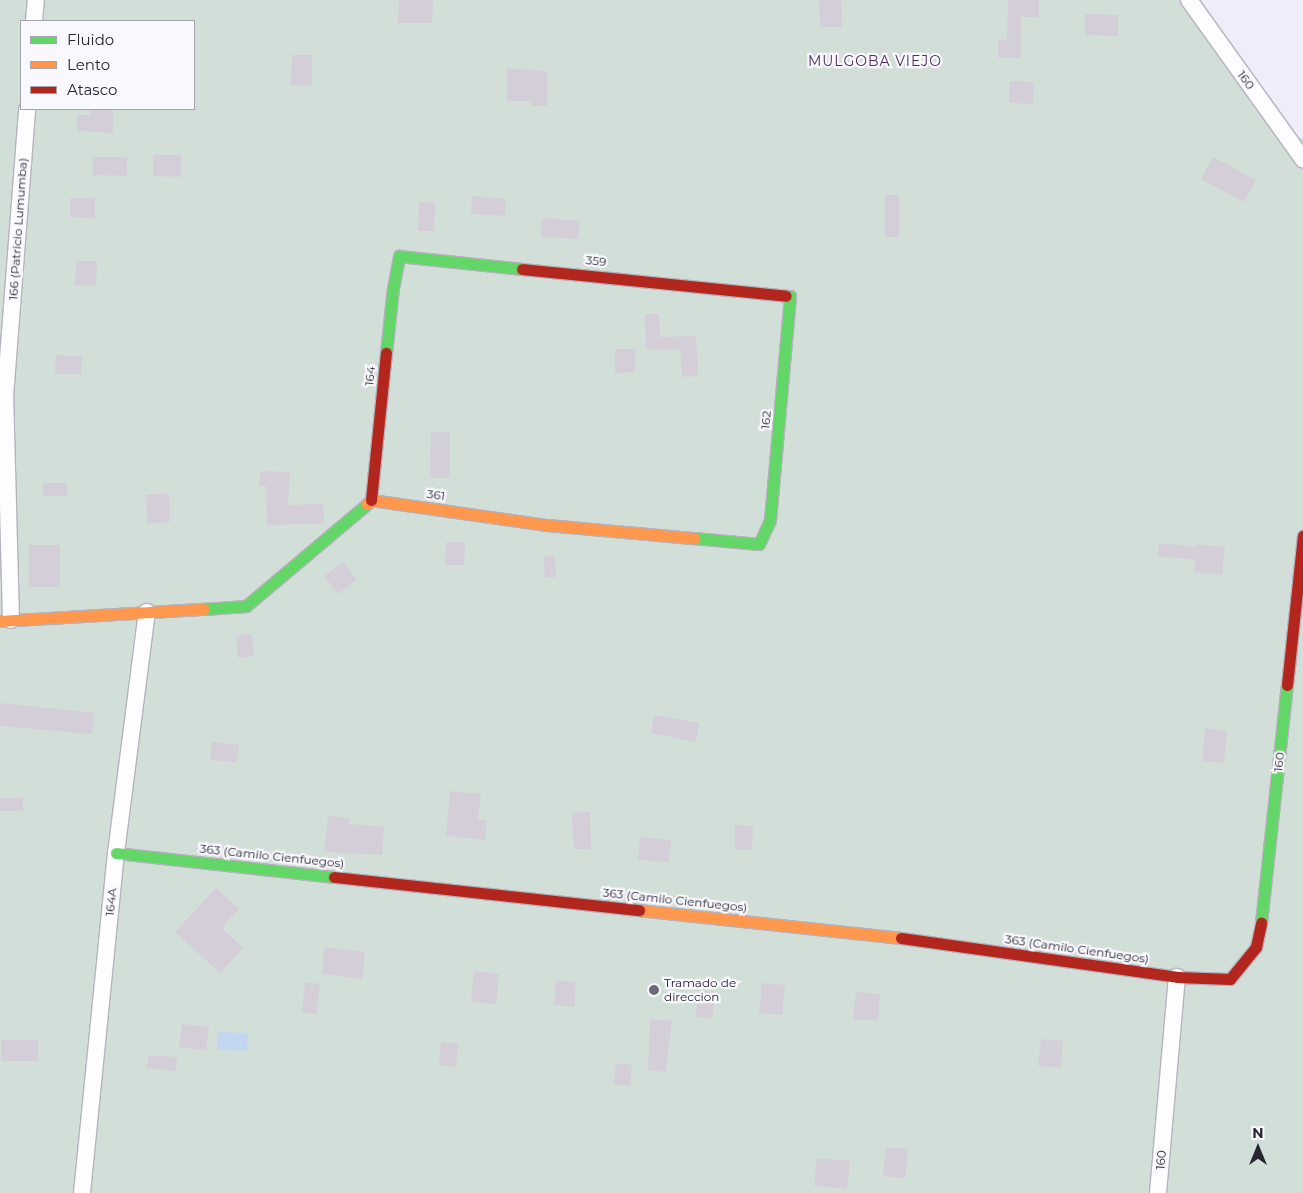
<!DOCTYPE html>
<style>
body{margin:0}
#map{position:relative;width:1303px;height:1193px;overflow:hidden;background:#f0edfa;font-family:Montserrat,sans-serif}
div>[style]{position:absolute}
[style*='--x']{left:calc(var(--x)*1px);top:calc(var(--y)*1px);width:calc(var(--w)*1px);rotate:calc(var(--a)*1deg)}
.green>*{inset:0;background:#d2dfd8}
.water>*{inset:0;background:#c2d6ef}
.building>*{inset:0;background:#d4ced9}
.roads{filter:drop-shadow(1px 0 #b5b2bd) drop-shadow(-1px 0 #b5b2bd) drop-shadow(0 1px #b5b2bd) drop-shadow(0 -1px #b5b2bd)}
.street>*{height:16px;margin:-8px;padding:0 8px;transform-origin:8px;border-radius:8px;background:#fdfcfe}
.fast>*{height:11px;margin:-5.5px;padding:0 5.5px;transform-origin:5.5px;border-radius:5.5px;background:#63d668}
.slow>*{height:11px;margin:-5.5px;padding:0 5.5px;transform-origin:5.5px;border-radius:5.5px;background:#ff974d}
.jam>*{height:11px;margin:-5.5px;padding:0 5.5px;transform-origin:5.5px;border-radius:5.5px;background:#b3261e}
.dots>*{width:14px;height:14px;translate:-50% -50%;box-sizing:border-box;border:2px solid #f9f8fe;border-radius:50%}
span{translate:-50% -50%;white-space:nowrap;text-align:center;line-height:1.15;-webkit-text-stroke:4.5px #f9f8fe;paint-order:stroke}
.street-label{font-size:12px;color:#272530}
.poi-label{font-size:12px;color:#272530}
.left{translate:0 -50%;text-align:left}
.neighbourhood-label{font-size:14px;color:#4e2c65;letter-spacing:1px}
.legend{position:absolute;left:20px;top:20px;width:175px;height:90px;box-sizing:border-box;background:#f9f8fe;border:1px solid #a5a4ac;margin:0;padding:6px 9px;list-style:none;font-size:15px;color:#272530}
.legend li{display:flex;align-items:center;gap:10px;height:25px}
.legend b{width:25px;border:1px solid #a5a4ac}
.north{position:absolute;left:1233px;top:1123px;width:50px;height:50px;-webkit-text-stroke:4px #f9f8fe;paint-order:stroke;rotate:0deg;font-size:14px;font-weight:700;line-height:20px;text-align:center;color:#272530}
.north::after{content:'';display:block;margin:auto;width:18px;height:22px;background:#272530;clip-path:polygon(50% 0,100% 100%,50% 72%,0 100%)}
</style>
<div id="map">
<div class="green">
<div style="clip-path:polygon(evenodd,0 0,1196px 0,1296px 138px,1303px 138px,1303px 1193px,0 1193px,0 0,21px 21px,194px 21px,194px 109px,21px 109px,21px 21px)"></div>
</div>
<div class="water">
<div style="clip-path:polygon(218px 1031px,248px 1034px,247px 1051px,217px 1049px)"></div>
</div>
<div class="building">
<div style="clip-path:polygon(399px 0,433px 0,432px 23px,398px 23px)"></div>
<div style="clip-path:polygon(819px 0,841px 0,842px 27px,820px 27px)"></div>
<div style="clip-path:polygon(1008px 0,1039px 0,1039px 17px,1021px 17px,1021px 58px,998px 58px,998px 40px,1007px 40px)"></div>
<div style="clip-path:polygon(1085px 14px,1118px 15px,1118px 36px,1085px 35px)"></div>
<div style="clip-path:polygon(292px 55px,312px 55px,312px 86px,291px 85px)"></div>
<div style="clip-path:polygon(507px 68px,547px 71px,547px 106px,531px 106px,531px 101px,507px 101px)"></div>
<div style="clip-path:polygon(1010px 81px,1034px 82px,1033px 104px,1009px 103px)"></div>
<div style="clip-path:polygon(90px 109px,113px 109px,113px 133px,77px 131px,77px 115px,90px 115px)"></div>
<div style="clip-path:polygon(153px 155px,181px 155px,181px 177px,153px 176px)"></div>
<div style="clip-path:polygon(93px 157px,127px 157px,127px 176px,93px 175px)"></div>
<div style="clip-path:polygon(1213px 157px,1256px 180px,1244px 202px,1201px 179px)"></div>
<div style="clip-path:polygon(885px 195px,899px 195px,899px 237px,885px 237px)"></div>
<div style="clip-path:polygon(472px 196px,506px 199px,505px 216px,471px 214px)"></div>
<div style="clip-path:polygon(70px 198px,95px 198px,95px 218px,70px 217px)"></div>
<div style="clip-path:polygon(419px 202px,435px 203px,434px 231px,418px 231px)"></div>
<div style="clip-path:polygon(542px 218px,580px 221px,578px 239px,541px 237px)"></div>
<div style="clip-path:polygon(76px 261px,97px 261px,96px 286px,75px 285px)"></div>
<div style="clip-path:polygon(645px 314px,659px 314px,660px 337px,696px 336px,698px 376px,682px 377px,680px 349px,646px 350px)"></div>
<div style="clip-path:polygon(615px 349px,635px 349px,635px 372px,615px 373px)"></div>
<div style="clip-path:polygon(56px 355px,82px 356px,81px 374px,55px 374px)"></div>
<div style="clip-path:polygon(431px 432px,450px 432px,450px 478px,430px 478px)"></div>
<div style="clip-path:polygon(260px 471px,290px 472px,288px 505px,323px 504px,324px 522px,321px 524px,267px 525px,266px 486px,259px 486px)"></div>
<div style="clip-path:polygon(43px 483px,67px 483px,67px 496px,43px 496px)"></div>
<div style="clip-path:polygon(169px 493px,170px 522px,147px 524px,146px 495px)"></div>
<div style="clip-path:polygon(446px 542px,465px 542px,464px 565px,445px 565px)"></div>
<div style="clip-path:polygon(1159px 543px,1196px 547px,1197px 544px,1225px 547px,1222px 575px,1194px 572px,1195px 560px,1158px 556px)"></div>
<div style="clip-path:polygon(29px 545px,60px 545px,60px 587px,29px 587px)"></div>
<div style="clip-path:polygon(555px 556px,556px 577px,545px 578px,543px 557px)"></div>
<div style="clip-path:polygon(343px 562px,357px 580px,338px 594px,324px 576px)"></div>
<div style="clip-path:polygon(252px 634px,254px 656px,238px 658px,236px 636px)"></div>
<div style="clip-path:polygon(0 703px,94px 713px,92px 734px,0 726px)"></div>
<div style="clip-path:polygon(654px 715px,699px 723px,696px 742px,651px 733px)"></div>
<div style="clip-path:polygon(1205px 728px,1227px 731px,1224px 763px,1202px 761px)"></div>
<div style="clip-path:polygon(212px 742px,239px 745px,237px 762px,210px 760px)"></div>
<div style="clip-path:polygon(450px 791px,481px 794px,478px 819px,487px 820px,485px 840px,446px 836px)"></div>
<div style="clip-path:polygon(0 798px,23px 798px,23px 811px,0 811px)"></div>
<div style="clip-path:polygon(590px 812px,591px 849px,574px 849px,572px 813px)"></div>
<div style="clip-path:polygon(328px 816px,350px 818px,349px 824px,384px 827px,382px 855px,324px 852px)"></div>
<div style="clip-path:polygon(735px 825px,753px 826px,752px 850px,735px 850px)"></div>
<div style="clip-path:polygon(640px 837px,671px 840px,669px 862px,638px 860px)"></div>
<div style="clip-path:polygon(216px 888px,239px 909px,222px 928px,243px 948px,220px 973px,175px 932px)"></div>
<div style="clip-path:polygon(324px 947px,365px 952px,362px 979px,322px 974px)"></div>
<div style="clip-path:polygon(474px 971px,499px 974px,496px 1004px,471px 1002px)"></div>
<div style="clip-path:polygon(556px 980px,576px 982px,574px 1007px,554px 1005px)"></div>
<div style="clip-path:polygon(305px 982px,320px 984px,317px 1014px,302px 1012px)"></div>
<div style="clip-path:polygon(762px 983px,785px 985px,782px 1015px,759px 1013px)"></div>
<div style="clip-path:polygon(698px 991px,715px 992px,712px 1019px,696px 1017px)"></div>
<div style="clip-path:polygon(856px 992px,880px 994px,878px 1021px,853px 1019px)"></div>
<div style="clip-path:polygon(650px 1019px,672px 1021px,666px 1072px,648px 1070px)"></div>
<div style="clip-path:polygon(182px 1024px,209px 1027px,206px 1050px,179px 1047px)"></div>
<div style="clip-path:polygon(1041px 1039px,1063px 1041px,1061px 1068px,1038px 1066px)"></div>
<div style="clip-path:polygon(1px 1040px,38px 1040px,38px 1061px,1px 1061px)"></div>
<div style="clip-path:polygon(441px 1042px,458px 1044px,456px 1067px,439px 1065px)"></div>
<div style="clip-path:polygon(148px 1055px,177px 1057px,176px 1071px,147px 1068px)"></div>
<div style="clip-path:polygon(616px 1063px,632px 1065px,630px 1086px,614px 1084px)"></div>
<div style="clip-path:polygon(886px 1147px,908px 1149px,905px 1178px,883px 1176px)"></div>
<div style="clip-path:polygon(817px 1158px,850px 1161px,847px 1189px,814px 1186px)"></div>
</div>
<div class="roads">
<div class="street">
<div style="--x:1189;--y:0;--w:196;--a:54.4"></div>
<div style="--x:34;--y:21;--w:21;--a:-85"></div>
<div style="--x:11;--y:620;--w:223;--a:-91.5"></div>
<div style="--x:5;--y:397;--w:289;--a:-85.6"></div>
<div style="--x:82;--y:1193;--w:342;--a:-84.3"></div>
<div style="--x:116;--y:853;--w:243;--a:-82.7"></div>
<div style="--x:1158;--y:1193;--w:217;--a:-85"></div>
</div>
<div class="fast">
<div style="--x:386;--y:353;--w:65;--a:-83.9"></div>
<div style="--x:393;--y:288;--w:33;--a:-79"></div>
<div style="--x:399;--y:256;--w:124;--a:6"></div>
<div style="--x:694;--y:538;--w:65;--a:5.3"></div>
<div style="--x:759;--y:544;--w:26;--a:-65"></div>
<div style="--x:770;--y:520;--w:225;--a:-84.9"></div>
<div style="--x:790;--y:296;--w:4;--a:180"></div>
<div style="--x:204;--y:609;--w:42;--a:-4.1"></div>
<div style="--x:246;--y:606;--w:158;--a:-40.1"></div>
<div style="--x:116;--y:853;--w:219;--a:6.3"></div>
<div style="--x:1261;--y:923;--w:239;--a:-83.8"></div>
</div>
<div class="slow">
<div style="--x:367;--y:504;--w:6;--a:-45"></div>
<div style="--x:371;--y:500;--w:178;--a:8.1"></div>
<div style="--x:547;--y:525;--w:148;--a:5.1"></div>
<div style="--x:0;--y:621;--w:204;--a:-3.4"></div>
<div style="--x:639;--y:910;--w:263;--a:6.1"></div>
</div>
<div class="jam">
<div style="--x:522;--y:269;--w:265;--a:5.8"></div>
<div style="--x:371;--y:500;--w:148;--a:-84.2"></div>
<div style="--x:1287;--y:685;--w:150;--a:-83.9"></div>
<div style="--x:334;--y:877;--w:307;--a:6.2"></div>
<div style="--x:901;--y:938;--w:279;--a:8"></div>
<div style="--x:1177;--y:977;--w:53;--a:2.2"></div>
<div style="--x:1230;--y:979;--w:41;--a:-50.9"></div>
<div style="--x:1256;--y:947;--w:25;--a:-78"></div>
</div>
</div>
<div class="dots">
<div style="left:654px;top:990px;background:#6d6b77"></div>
</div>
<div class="street-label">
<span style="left:1246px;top:80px;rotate:54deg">160</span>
<span style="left:18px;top:229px;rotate:-86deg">166 (Patricio Lumumba)</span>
<span style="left:596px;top:261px;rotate:6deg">359</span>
<span style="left:370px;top:376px;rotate:-84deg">164</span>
<span style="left:766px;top:420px;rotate:-85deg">162</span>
<span style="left:436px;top:495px;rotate:8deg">361</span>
<span style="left:1279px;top:762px;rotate:-84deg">160</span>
<span style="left:272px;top:856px;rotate:6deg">363 (Camilo Cienfuegos)</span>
<span style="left:675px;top:900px;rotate:6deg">363 (Camilo Cienfuegos)</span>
<span style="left:111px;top:902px;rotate:-84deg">164A</span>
<span style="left:1077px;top:949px;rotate:8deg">363 (Camilo Cienfuegos)</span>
<span style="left:1161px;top:1160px;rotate:-85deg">160</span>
</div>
<div class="poi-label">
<span class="left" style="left:664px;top:990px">Tramado de<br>direccion</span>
</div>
<div class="neighbourhood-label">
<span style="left:875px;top:61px">MULGOBA VIEJO</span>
</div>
<ul class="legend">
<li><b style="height:6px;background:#63d668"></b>Fluido</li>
<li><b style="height:6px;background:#ff974d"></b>Lento</li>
<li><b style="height:6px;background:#b3261e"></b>Atasco</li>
</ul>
<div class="north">N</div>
</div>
